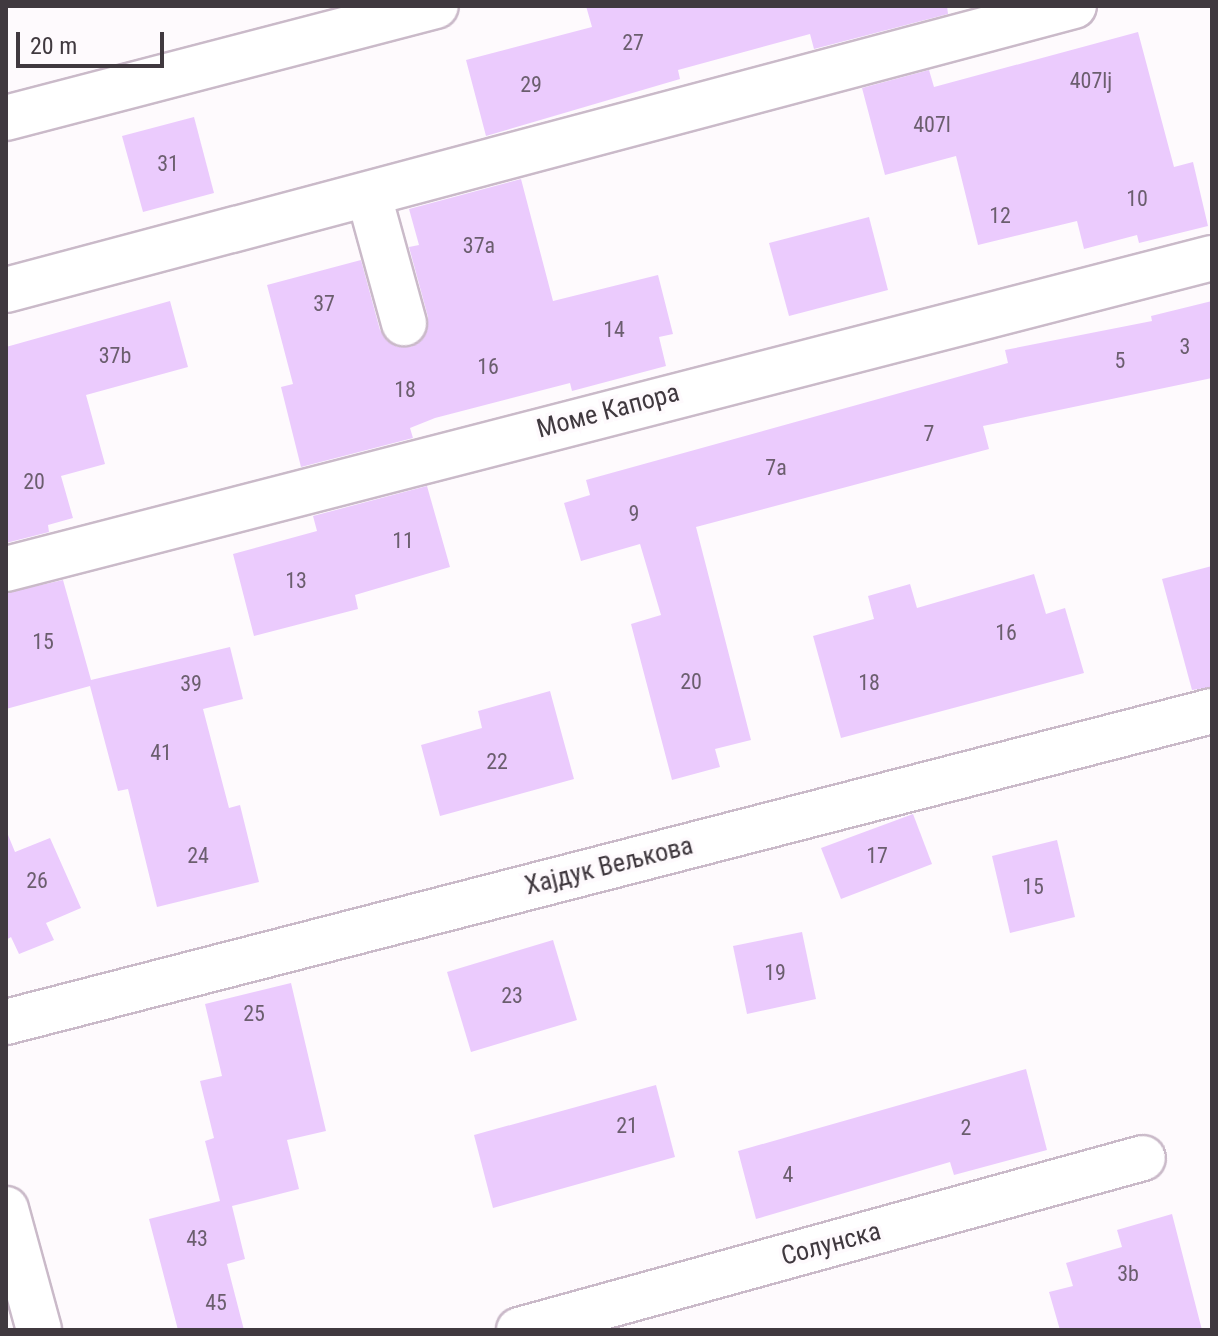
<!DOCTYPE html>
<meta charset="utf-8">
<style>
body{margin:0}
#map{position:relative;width:1218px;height:1336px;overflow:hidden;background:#fefafd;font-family:"Roboto Condensed",sans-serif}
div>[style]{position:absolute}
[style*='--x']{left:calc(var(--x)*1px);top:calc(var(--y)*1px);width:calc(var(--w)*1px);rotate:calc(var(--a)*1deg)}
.building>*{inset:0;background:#ebcbfd}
.roads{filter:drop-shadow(2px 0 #cabac9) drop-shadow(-2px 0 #cabac9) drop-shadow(0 2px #cabac9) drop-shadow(0 -2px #cabac9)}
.minor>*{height:44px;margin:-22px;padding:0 22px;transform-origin:22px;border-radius:22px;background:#fff}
span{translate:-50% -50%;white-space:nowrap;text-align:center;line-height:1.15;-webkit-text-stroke:7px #fefafd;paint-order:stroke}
.number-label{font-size:22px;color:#6b5e6e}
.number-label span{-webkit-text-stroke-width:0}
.street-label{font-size:26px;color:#40393f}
.frame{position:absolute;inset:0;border:8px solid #40393f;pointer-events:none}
.scale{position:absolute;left:16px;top:32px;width:148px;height:36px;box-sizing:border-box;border:4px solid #40393f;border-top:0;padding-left:10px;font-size:24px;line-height:28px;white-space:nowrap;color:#40393f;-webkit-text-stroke:6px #fefafd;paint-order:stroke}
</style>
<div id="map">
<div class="building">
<div style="clip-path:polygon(586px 6px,947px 6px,948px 14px,814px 49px,810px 34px,678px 70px,680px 79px,486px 136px,466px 60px,592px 27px)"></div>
<div style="clip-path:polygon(1138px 32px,1174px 167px,1193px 162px,1208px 226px,1139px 243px,1137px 235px,1084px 249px,1077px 221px,978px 245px,956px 156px,885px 175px,862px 88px,929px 70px,934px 87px)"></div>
<div style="clip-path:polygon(194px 117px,214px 193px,143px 212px,122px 136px)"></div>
<div style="clip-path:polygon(521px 179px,553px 301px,658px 275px,673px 334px,659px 337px,666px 366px,572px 391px,570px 383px,435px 418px,410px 428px,413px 438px,301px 467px,281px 387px,293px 384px,267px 285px,361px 260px,380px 330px,397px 347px,411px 347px,422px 340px,428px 317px,409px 247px,419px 245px,409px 209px)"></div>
<div style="clip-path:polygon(869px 217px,888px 290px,789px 316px,769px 243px)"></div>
<div style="clip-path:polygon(170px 301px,188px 367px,86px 395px,105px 464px,61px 476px,73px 518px,48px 525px,49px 532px,6px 543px,6px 347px)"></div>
<div style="clip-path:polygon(1212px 301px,1212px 378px,983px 426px,989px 449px,696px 527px,751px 740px,715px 749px,720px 767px,672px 780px,631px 624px,661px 615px,640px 544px,581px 561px,564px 503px,590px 495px,586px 480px,1008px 363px,1005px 350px,1152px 321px,1151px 316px)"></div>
<div style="clip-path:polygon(427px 486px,450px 567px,355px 595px,358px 609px,254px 636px,233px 554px,317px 531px,313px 516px)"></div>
<div style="clip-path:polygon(1212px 566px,1212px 687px,1192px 690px,1162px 579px)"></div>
<div style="clip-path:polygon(1034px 574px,1046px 614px,1065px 608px,1084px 673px,841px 738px,813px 636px,874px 619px,868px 596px,910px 584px,917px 608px)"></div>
<div style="clip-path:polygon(63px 580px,91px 680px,230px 647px,243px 699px,203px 709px,229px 808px,240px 805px,259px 882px,157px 907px,128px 789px,118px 791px,90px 686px,6px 709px,6px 593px)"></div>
<div style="clip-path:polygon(550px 691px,574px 779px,440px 816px,421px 745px,482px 728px,478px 711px)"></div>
<div style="clip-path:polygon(913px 814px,932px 864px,841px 899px,821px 848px)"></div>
<div style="clip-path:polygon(6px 830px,15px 852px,50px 838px,81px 908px,46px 923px,54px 940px,19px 954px,11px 937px,6px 940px)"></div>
<div style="clip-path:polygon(1057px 840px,1075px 917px,1010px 933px,992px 856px)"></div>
<div style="clip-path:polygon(802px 932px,816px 999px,747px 1014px,733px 946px)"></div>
<div style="clip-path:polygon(553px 940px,577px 1020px,471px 1052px,447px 972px)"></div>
<div style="clip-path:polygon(291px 983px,326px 1131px,287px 1140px,299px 1189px,232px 1206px,245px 1259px,227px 1264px,244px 1330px,178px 1330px,149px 1219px,220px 1201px,205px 1141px,214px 1138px,200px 1081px,222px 1076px,205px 1004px)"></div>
<div style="clip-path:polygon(1026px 1069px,1047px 1150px,954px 1175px,950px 1162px,756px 1219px,738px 1151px)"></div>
<div style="clip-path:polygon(656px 1085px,675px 1157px,493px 1208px,474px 1135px)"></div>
<div style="clip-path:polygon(1172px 1214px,1202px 1330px,1060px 1330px,1049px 1292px,1073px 1286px,1066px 1263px,1122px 1247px,1117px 1230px)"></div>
</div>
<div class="roads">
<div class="minor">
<div style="--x:6;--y:118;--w:444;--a:-14.6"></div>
<div style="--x:369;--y:196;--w:132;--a:74.6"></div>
<div style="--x:6;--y:290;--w:1105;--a:-14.89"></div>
<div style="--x:6;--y:569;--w:1245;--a:-14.46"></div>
<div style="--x:6;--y:1022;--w:1245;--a:-14.46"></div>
<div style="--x:6;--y:1209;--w:125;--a:74.7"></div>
<div style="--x:519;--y:1330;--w:647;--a:-15.41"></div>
</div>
</div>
<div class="number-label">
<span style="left:633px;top:43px">27</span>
<span style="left:1091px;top:81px">407lj</span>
<span style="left:531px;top:85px">29</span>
<span style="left:932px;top:125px">407l</span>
<span style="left:168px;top:164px">31</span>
<span style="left:1137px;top:199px">10</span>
<span style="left:1000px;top:216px">12</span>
<span style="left:479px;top:246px">37a</span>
<span style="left:324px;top:304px">37</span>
<span style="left:614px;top:330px">14</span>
<span style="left:1185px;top:347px">3</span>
<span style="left:115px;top:356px">37b</span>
<span style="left:1120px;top:361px">5</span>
<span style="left:488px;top:367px">16</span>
<span style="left:405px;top:390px">18</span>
<span style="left:929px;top:434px">7</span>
<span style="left:776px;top:468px">7a</span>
<span style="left:34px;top:482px">20</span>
<span style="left:634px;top:514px">9</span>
<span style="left:403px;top:541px">11</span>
<span style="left:296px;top:581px">13</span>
<span style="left:1006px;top:633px">16</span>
<span style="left:43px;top:642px">15</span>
<span style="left:691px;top:682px">20</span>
<span style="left:869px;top:683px">18</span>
<span style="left:191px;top:684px">39</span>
<span style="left:161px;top:753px">41</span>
<span style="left:497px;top:762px">22</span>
<span style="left:198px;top:856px">24</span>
<span style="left:877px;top:856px">17</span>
<span style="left:37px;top:881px">26</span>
<span style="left:1033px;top:887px">15</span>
<span style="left:775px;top:973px">19</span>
<span style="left:512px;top:996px">23</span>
<span style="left:254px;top:1014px">25</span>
<span style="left:627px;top:1126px">21</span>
<span style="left:966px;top:1128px">2</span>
<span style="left:788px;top:1175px">4</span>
<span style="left:197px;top:1239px">43</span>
<span style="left:1128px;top:1274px">3b</span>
<span style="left:216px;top:1303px">45</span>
</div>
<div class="street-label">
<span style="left:608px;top:411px;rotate:-15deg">Моме Капора</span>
<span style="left:609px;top:866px;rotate:-14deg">Хајдук Вељкова</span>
<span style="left:831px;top:1244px;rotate:-15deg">Солунска</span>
</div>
<div class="frame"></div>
<div class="scale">20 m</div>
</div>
